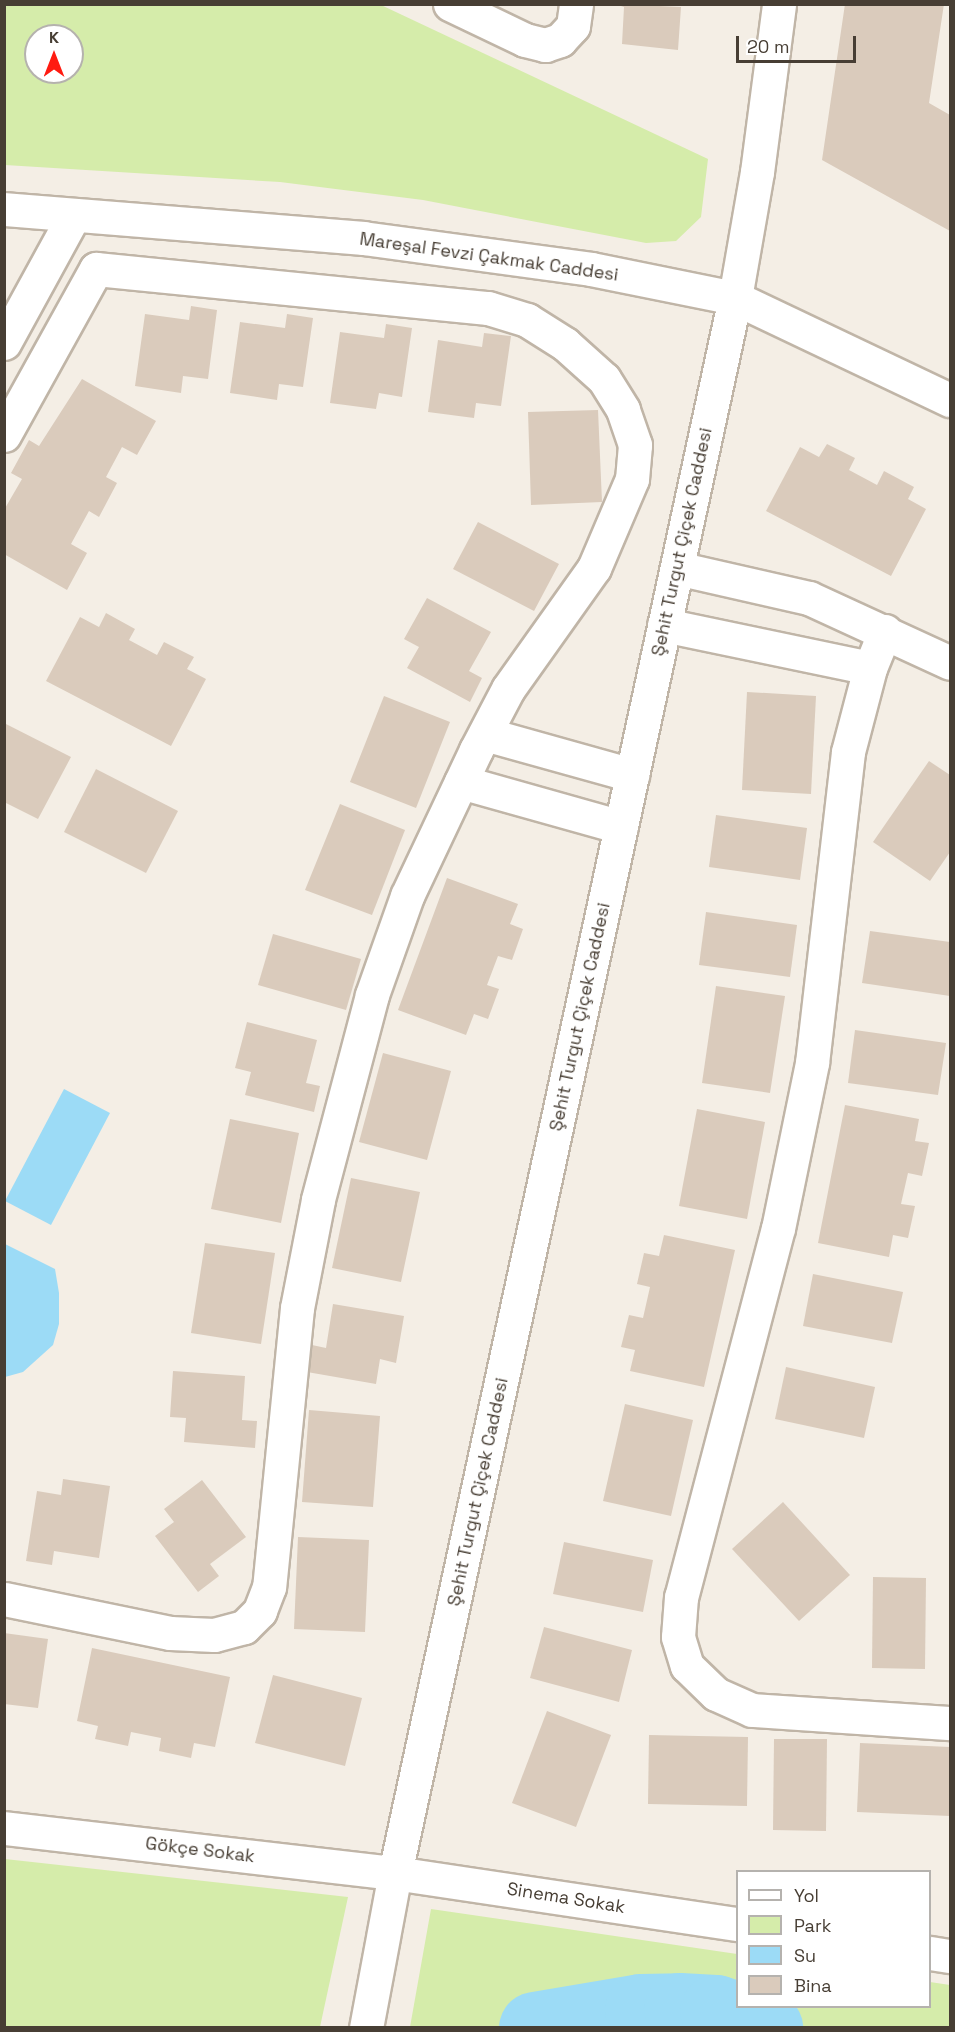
<!DOCTYPE html>
<meta charset="utf-8">
<style>
body{margin:0}
#map{position:relative;width:955px;height:2032px;overflow:hidden;background:#f4eee5;font-family:"Space Grotesk",sans-serif}
div>[style]{position:absolute}
[style*='--x']{left:calc(var(--x)*1px);top:calc(var(--y)*1px);width:calc(var(--w)*1px);rotate:calc(var(--a)*1deg)}
.green>*{inset:0;background:#d5ecaa}
.water>*{inset:0;background:#9cdbf6}
.river>*{height:72px;margin:-36px;padding:0 36px;transform-origin:36px;border-radius:36px;background:#9cdbf6}
.building>*{inset:0;background:#dacbbc}
.roads{filter:drop-shadow(2px 0 #c0b5a7) drop-shadow(-2px 0 #c0b5a7) drop-shadow(0 2px #c0b5a7) drop-shadow(0 -2px #c0b5a7)}
.minor>*{height:33px;margin:-16.5px;padding:0 16.5px;transform-origin:16.5px;border-radius:16.5px;background:#fff}
span{translate:-50% -50%;white-space:nowrap;text-align:center;line-height:1.15;-webkit-text-stroke:6px #fff;paint-order:stroke}
.street-label{font-size:18px;color:#473e34}
.frame{position:absolute;inset:0;border:6px solid #473e34;pointer-events:none}
.legend{position:absolute;left:736px;top:1870px;width:195px;height:138px;box-sizing:border-box;background:#fff;border:2px solid #b5b2ae;margin:0;padding:8px 10px;list-style:none;font-size:18px;color:#473e34}
.legend li{display:flex;align-items:center;gap:12px;height:30px}
.legend b{width:30px;border:2px solid #b5b2ae}
.north{position:absolute;left:24px;top:24px;width:60px;height:60px;box-sizing:border-box;background:#fff;border:2px solid #b5b2ae;border-radius:50%;rotate:0deg;font-size:16px;font-weight:700;line-height:24px;text-align:center;color:#473e34}
.north::after{content:'';display:block;margin:auto;width:21px;height:27px;background:#ff1b11;clip-path:polygon(50% 0,100% 100%,50% 72%,0 100%)}
.scale{position:absolute;left:736px;top:36px;width:120px;height:27px;box-sizing:border-box;border:3px solid #473e34;border-top:0;padding-left:8px;font-size:18px;line-height:21px;white-space:nowrap;color:#473e34;-webkit-text-stroke:4px #fff;paint-order:stroke}
</style>
<div id="map">
<div class="green">
<div style="clip-path:polygon(evenodd,4px 5px,381px 5px,708px 159px,701px 217px,676px 241px,646px 243px,423px 200px,280px 182px,5px 165px,4px 5px,36px 36px,72px 36px,72px 72px,36px 72px,36px 36px)"></div>
<div style="clip-path:polygon(5px 1859px,348px 1897px,320px 2027px,5px 2027px)"></div>
<div style="clip-path:polygon(431px 1909px,737px 1954px,738px 2006px,930px 2006px,930px 1982px,950px 1985px,950px 2027px,410px 2027px)"></div>
</div>
<div class="water">
<div style="clip-path:polygon(64px 1089px,110px 1113px,51px 1225px,5px 1201px)"></div>
<div style="clip-path:polygon(5px 1244px,55px 1269px,59px 1293px,59px 1324px,53px 1345px,23px 1372px,5px 1377px)"></div>
</div>
<div class="river">
<div style="--x:535;--y:2028;--w:108;--a:-9.6"></div>
<div style="--x:641;--y:2010;--w:39;--a:-1"></div>
<div style="--x:680;--y:2009;--w:36;--a:3"></div>
<div style="--x:716;--y:2011;--w:54;--a:18.4"></div>
</div>
<div class="building">
<div style="clip-path:polygon(615px 4px,681px 7px,678px 50px,622px 44px,624px 7px)"></div>
<div style="clip-path:polygon(845px 4px,944px 4px,929px 103px,950px 115px,950px 231px,822px 160px)"></div>
<div style="clip-path:polygon(191px 306px,217px 310px,208px 379px,183px 376px,181px 393px,135px 386px,145px 314px,189px 320px)"></div>
<div style="clip-path:polygon(287px 314px,313px 318px,303px 387px,279px 384px,277px 400px,230px 393px,240px 322px,285px 328px)"></div>
<div style="clip-path:polygon(386px 324px,412px 328px,402px 397px,379px 393px,376px 409px,330px 403px,340px 332px,384px 338px)"></div>
<div style="clip-path:polygon(484px 333px,511px 336px,501px 406px,476px 403px,474px 418px,428px 412px,438px 340px,482px 347px)"></div>
<div style="clip-path:polygon(82px 379px,156px 421px,137px 455px,122px 447px,106px 477px,117px 483px,99px 517px,89px 511px,71px 544px,87px 553px,67px 590px,4px 554px,4px 510px,22px 479px,11px 473px,29px 440px,39px 446px)"></div>
<div style="clip-path:polygon(598px 410px,602px 502px,531px 505px,528px 412px)"></div>
<div style="clip-path:polygon(827px 444px,855px 458px,849px 470px,877px 485px,884px 471px,914px 487px,908px 499px,926px 509px,891px 576px,766px 511px,800px 447px,819px 457px)"></div>
<div style="clip-path:polygon(478px 522px,559px 564px,534px 611px,453px 569px)"></div>
<div style="clip-path:polygon(427px 598px,491px 632px,469px 671px,482px 678px,470px 702px,407px 668px,419px 647px,404px 639px)"></div>
<div style="clip-path:polygon(106px 613px,135px 629px,129px 640px,157px 655px,164px 642px,194px 657px,187px 669px,206px 679px,171px 746px,46px 681px,80px 617px,99px 627px)"></div>
<div style="clip-path:polygon(747px 692px,816px 696px,811px 794px,742px 790px)"></div>
<div style="clip-path:polygon(384px 696px,450px 722px,416px 808px,350px 782px)"></div>
<div style="clip-path:polygon(4px 723px,71px 757px,38px 819px,4px 802px)"></div>
<div style="clip-path:polygon(929px 761px,950px 775px,950px 852px,930px 881px,873px 842px)"></div>
<div style="clip-path:polygon(96px 769px,178px 811px,146px 873px,64px 832px)"></div>
<div style="clip-path:polygon(340px 804px,405px 830px,372px 915px,305px 890px)"></div>
<div style="clip-path:polygon(716px 815px,807px 828px,800px 880px,709px 867px)"></div>
<div style="clip-path:polygon(447px 878px,518px 904px,510px 924px,523px 929px,512px 960px,498px 956px,487px 985px,499px 989px,488px 1019px,474px 1014px,466px 1035px,398px 1010px)"></div>
<div style="clip-path:polygon(706px 912px,797px 925px,790px 977px,699px 965px)"></div>
<div style="clip-path:polygon(870px 931px,950px 942px,950px 996px,862px 983px)"></div>
<div style="clip-path:polygon(273px 934px,361px 959px,346px 1010px,258px 985px)"></div>
<div style="clip-path:polygon(716px 986px,785px 996px,770px 1093px,702px 1083px)"></div>
<div style="clip-path:polygon(247px 1022px,317px 1040px,306px 1083px,320px 1086px,314px 1112px,245px 1095px,251px 1072px,235px 1068px)"></div>
<div style="clip-path:polygon(855px 1030px,946px 1043px,938px 1095px,848px 1083px)"></div>
<div style="clip-path:polygon(383px 1053px,451px 1071px,427px 1160px,359px 1142px)"></div>
<div style="clip-path:polygon(845px 1105px,919px 1119px,915px 1141px,929px 1143px,922px 1176px,908px 1173px,901px 1204px,915px 1206px,908px 1238px,893px 1235px,889px 1257px,818px 1243px)"></div>
<div style="clip-path:polygon(697px 1109px,765px 1122px,747px 1219px,679px 1206px)"></div>
<div style="clip-path:polygon(230px 1119px,299px 1133px,281px 1223px,211px 1209px)"></div>
<div style="clip-path:polygon(351px 1178px,420px 1192px,401px 1282px,332px 1268px)"></div>
<div style="clip-path:polygon(664px 1235px,735px 1250px,704px 1387px,630px 1371px,635px 1350px,621px 1347px,629px 1315px,643px 1318px,650px 1287px,637px 1284px,644px 1253px,659px 1256px)"></div>
<div style="clip-path:polygon(205px 1243px,275px 1253px,261px 1344px,191px 1333px)"></div>
<div style="clip-path:polygon(813px 1274px,903px 1292px,892px 1343px,803px 1326px)"></div>
<div style="clip-path:polygon(333px 1304px,404px 1316px,396px 1363px,380px 1359px,376px 1384px,307px 1372px,312px 1345px,326px 1348px)"></div>
<div style="clip-path:polygon(786px 1367px,875px 1387px,864px 1438px,775px 1419px)"></div>
<div style="clip-path:polygon(173px 1371px,245px 1376px,242px 1420px,257px 1421px,255px 1448px,184px 1442px,186px 1418px,170px 1417px)"></div>
<div style="clip-path:polygon(625px 1404px,693px 1420px,671px 1516px,603px 1501px)"></div>
<div style="clip-path:polygon(309px 1410px,380px 1416px,373px 1507px,302px 1502px)"></div>
<div style="clip-path:polygon(63px 1479px,110px 1486px,99px 1558px,54px 1551px,52px 1565px,26px 1561px,37px 1491px,61px 1495px)"></div>
<div style="clip-path:polygon(202px 1480px,246px 1537px,210px 1564px,219px 1576px,198px 1592px,155px 1536px,174px 1522px,164px 1509px)"></div>
<div style="clip-path:polygon(783px 1502px,850px 1575px,799px 1621px,732px 1549px)"></div>
<div style="clip-path:polygon(298px 1537px,369px 1540px,365px 1632px,294px 1629px)"></div>
<div style="clip-path:polygon(564px 1542px,653px 1560px,643px 1612px,553px 1594px)"></div>
<div style="clip-path:polygon(873px 1577px,926px 1578px,925px 1669px,872px 1668px)"></div>
<div style="clip-path:polygon(544px 1627px,632px 1650px,619px 1702px,530px 1678px)"></div>
<div style="clip-path:polygon(4px 1633px,48px 1639px,38px 1708px,4px 1704px)"></div>
<div style="clip-path:polygon(92px 1648px,230px 1677px,215px 1747px,194px 1743px,191px 1758px,159px 1751px,161px 1738px,131px 1732px,128px 1746px,95px 1739px,98px 1726px,77px 1721px)"></div>
<div style="clip-path:polygon(273px 1675px,362px 1698px,345px 1766px,255px 1743px)"></div>
<div style="clip-path:polygon(547px 1711px,611px 1735px,576px 1827px,512px 1803px)"></div>
<div style="clip-path:polygon(649px 1735px,748px 1737px,747px 1806px,648px 1804px)"></div>
<div style="clip-path:polygon(774px 1739px,827px 1739px,826px 1831px,773px 1830px)"></div>
<div style="clip-path:polygon(860px 1743px,950px 1747px,950px 1816px,857px 1812px)"></div>
</div>
<div class="roads">
<div class="minor">
<div style="--x:450;--y:4;--w:83;--a:25.6"></div>
<div style="--x:525;--y:40;--w:21;--a:14"></div>
<div style="--x:545;--y:45;--w:16;--a:-18"></div>
<div style="--x:560;--y:40;--w:19;--a:-47"></div>
<div style="--x:573;--y:26;--w:22;--a:-82"></div>
<div style="--x:4;--y:209;--w:360;--a:4.6"></div>
<div style="--x:363;--y:238;--w:230;--a:7.7"></div>
<div style="--x:591;--y:269;--w:147;--a:11.4"></div>
<div style="--x:735;--y:298;--w:238;--a:25.4"></div>
<div style="--x:4;--y:343;--w:146;--a:-61.3"></div>
<div style="--x:4;--y:435;--w:190;--a:-61"></div>
<div style="--x:96;--y:269;--w:394;--a:5.7"></div>
<div style="--x:488;--y:308;--w:41;--a:17.1"></div>
<div style="--x:527;--y:320;--w:45;--a:32.3"></div>
<div style="--x:565;--y:344;--w:52;--a:41.9"></div>
<div style="--x:604;--y:379;--w:36;--a:58"></div>
<div style="--x:623;--y:410;--w:37;--a:71"></div>
<div style="--x:635;--y:445;--w:34;--a:95"></div>
<div style="--x:632;--y:479;--w:97;--a:113.1"></div>
<div style="--x:594;--y:568;--w:148;--a:125.4"></div>
<div style="--x:508;--y:689;--w:69;--a:117.7"></div>
<div style="--x:476;--y:750;--w:161;--a:115.3"></div>
<div style="--x:407;--y:896;--w:105;--a:109.5"></div>
<div style="--x:372;--y:995;--w:212;--a:104.8"></div>
<div style="--x:318;--y:1200;--w:110;--a:101"></div>
<div style="--x:297;--y:1308;--w:280;--a:95.7"></div>
<div style="--x:269;--y:1587;--w:26;--a:111"></div>
<div style="--x:260;--y:1611;--w:23;--a:135"></div>
<div style="--x:244;--y:1627;--w:31;--a:165"></div>
<div style="--x:214;--y:1635;--w:44;--a:-177.4"></div>
<div style="--x:170;--y:1633;--w:169;--a:-168.4"></div>
<div style="--x:677;--y:568;--w:135;--a:12.8"></div>
<div style="--x:809;--y:598;--w:155;--a:24.7"></div>
<div style="--x:664;--y:625;--w:210;--a:11.8"></div>
<div style="--x:885;--y:631;--w:40;--a:112"></div>
<div style="--x:870;--y:668;--w:87;--a:104.7"></div>
<div style="--x:848;--y:752;--w:313;--a:96.6"></div>
<div style="--x:812;--y:1063;--w:168;--a:101.6"></div>
<div style="--x:778;--y:1228;--w:382;--a:104.7"></div>
<div style="--x:681;--y:1597;--w:40;--a:94.3"></div>
<div style="--x:678;--y:1637;--w:30;--a:73"></div>
<div style="--x:687;--y:1666;--w:40;--a:44"></div>
<div style="--x:716;--y:1694;--w:39;--a:24"></div>
<div style="--x:752;--y:1710;--w:198;--a:3.8"></div>
<div style="--x:485;--y:734;--w:153;--a:15.6"></div>
<div style="--x:461;--y:782;--w:166;--a:15.7"></div>
<div style="--x:4;--y:1828;--w:394;--a:6.6"></div>
<div style="--x:395;--y:1873;--w:347;--a:8.5"></div>
<div style="--x:930;--y:1953;--w:20;--a:9"></div>
<div style="--x:366;--y:2028;--w:158;--a:-79.4"></div>
<div style="--x:395;--y:1873;--w:1611;--a:-77.82"></div>
<div style="--x:735;--y:298;--w:128;--a:-80.1"></div>
<div style="--x:757;--y:172;--w:169;--a:-82.5"></div>
</div>
</div>
<div class="street-label">
<span style="left:489px;top:257px;rotate:8deg">Mareşal Fevzi Çakmak Caddesi</span>
<span style="left:682px;top:542px;rotate:-78deg">Şehit Turgut Çiçek Caddesi</span>
<span style="left:580px;top:1017px;rotate:-78deg">Şehit Turgut Çiçek Caddesi</span>
<span style="left:478px;top:1492px;rotate:-78deg">Şehit Turgut Çiçek Caddesi</span>
<span style="left:200px;top:1850px;rotate:7deg">Gökçe Sokak</span>
<span style="left:566px;top:1898px;rotate:9deg">Sinema Sokak</span>
</div>
<div class="frame"></div>
<ul class="legend">
<li><b style="height:8px;background:#fff"></b>Yol</li>
<li><b style="height:16px;background:#d5ecaa"></b>Park</li>
<li><b style="height:16px;background:#9cdbf6"></b>Su</li>
<li><b style="height:16px;background:#dacbbc"></b>Bina</li>
</ul>
<div class="north">K</div>
<div class="scale">20 m</div>
</div>
